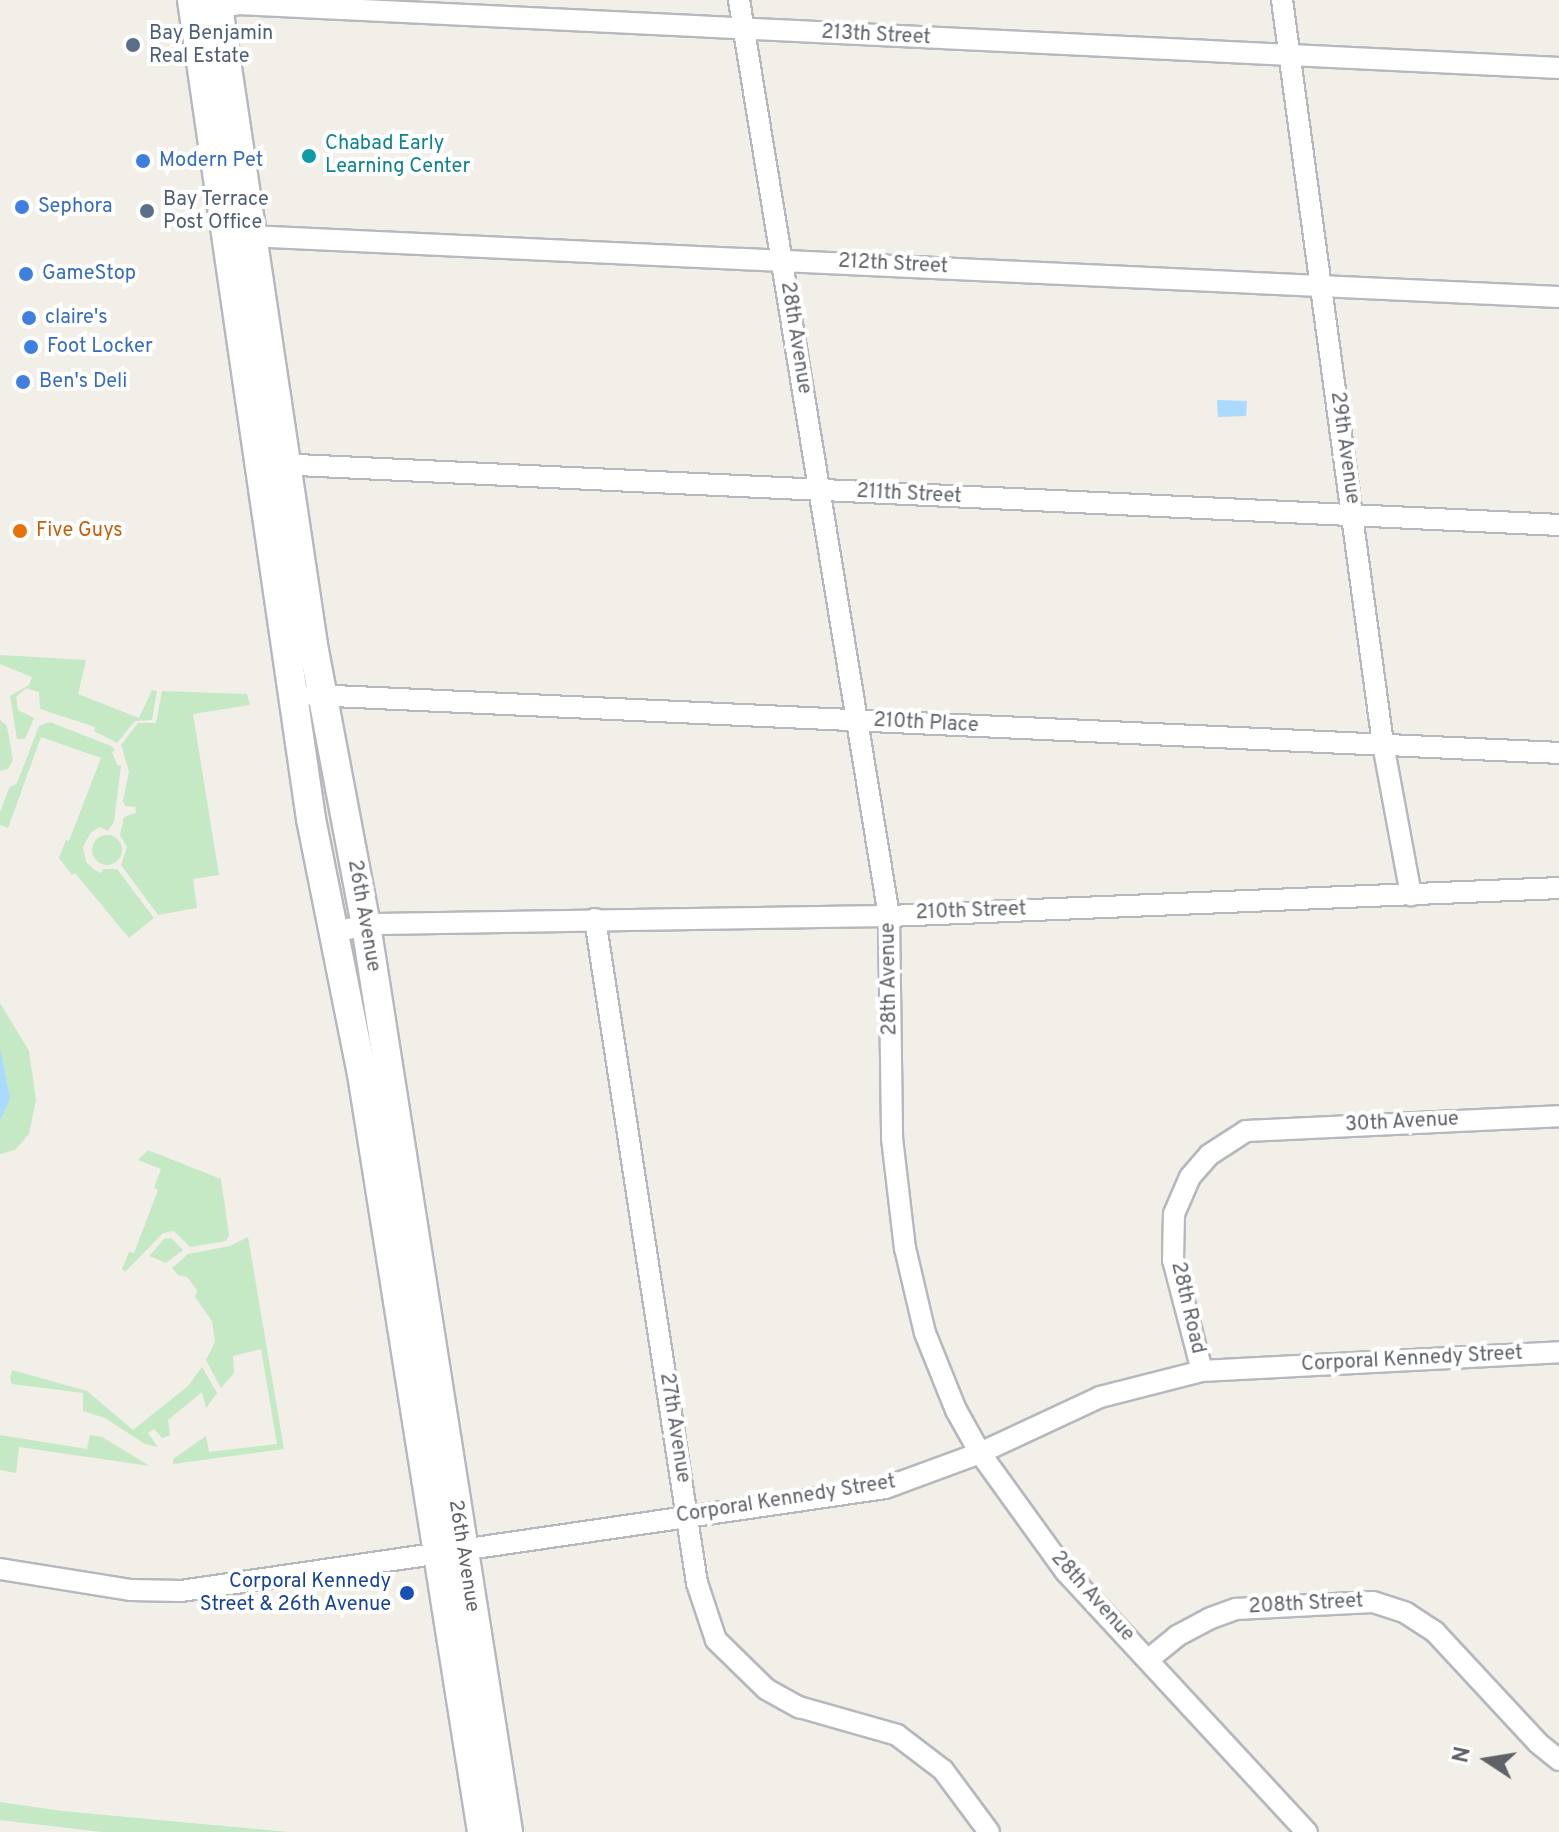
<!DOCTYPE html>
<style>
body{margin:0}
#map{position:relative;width:1559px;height:1832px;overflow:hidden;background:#f1efe8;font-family:Overpass,sans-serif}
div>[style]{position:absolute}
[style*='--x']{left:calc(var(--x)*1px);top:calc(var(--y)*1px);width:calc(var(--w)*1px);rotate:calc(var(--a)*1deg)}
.green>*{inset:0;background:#c5e8c5}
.round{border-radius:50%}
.water>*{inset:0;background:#aadaff}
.roads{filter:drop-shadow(2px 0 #b5b8bc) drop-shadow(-2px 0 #b5b8bc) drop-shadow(0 2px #b5b8bc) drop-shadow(0 -2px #b5b8bc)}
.street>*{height:20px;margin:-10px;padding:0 10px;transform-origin:10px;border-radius:10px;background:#fff}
.secondary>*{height:28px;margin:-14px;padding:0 14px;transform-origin:14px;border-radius:14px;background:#fff}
.dots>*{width:22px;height:22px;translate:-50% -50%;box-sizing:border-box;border:4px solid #fff;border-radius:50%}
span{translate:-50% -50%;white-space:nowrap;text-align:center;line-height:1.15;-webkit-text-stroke:8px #fff;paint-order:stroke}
.service-label{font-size:20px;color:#4e5e75}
.left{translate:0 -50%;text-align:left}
.street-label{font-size:20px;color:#5f6368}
.culture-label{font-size:20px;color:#0d838f}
.shop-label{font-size:20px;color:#366cbe}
.food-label{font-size:20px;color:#c56008}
.transit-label{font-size:20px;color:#164399}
.right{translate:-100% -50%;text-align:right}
.north{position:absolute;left:1447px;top:1720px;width:80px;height:80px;-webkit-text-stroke:6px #fff;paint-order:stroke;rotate:282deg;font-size:22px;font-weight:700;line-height:32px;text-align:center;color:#5f6368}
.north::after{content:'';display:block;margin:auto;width:28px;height:36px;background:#5f6368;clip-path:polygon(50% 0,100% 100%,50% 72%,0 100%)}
</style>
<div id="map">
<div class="green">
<div style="clip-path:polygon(0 655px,86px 660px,78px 694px,139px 718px,152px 690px,157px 691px,152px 720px,135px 721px,117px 743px,94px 731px,95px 727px,40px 709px,39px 692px,26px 688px,16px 697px,18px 710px,34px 718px,25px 739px,17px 739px,10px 696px,29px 685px,32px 677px,0 664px)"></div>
<div style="clip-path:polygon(162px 691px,247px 694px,250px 705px,193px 714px,219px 875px,193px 879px,197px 908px,158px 915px,121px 865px,127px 847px,120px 835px,124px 817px,136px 813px,135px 807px,125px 806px,123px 801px,129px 771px,121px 745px,138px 723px,156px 723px)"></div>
<div style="clip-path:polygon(0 720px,7px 726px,13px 760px,8px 769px,0 771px)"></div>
<div style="clip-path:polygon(50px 722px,111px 746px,115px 750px,112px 752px,117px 765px,121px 766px,114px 822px,108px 831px,100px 827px,91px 832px,83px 847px,86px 862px,95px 870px,101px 873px,103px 869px,117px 869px,154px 918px,129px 938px,75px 873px,72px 875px,59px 858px,66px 840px,69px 841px,101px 758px,41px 737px,8px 828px,0 825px,0 812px,9px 788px,17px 783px,39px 726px)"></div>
<div class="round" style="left:92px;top:835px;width:30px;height:30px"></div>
<div style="clip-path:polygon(0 1003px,29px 1051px,36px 1100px,29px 1134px,15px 1150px,0 1154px)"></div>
<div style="clip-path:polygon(148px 1150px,221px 1179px,229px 1235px,226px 1241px,190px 1247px,174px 1231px,163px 1233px,125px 1272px,122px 1269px,129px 1252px,134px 1253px,158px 1190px,154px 1188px,161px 1169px,138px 1160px)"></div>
<div style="clip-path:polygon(248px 1237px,284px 1449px,173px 1464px,173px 1459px,206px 1436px,209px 1452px,277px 1444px,261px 1349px,233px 1356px,234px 1373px,221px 1388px,206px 1360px,215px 1342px,212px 1321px,195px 1297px,197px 1290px,187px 1277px,178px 1275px,172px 1268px,188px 1254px,230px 1246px)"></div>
<div style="clip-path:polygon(171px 1238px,183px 1250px,166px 1263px,149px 1256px,164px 1239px)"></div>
<div style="clip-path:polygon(202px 1367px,217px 1393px,206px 1408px,202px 1392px,168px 1420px,170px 1435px,162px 1438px,154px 1429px,148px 1433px,158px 1447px,145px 1444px,105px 1418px,83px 1411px,83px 1393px,12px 1384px,10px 1378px,12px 1370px,87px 1391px,133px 1430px,188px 1386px)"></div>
<div style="clip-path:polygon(0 1435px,87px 1449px,90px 1435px,102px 1437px,150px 1466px,19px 1447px,16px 1473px,0 1470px)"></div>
<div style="clip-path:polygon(0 1802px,62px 1811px,289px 1832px,102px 1832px,0 1820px)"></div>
</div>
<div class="water">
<div style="clip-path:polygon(1217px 400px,1247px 401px,1246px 416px,1218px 417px)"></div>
<div style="clip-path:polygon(0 1047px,10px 1099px,0 1120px)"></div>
</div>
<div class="roads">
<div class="street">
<div style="--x:739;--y:0;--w:928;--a:80.7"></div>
<div style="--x:889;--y:916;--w:222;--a:89.2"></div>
<div style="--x:892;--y:1138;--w:111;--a:83.3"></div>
<div style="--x:905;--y:1248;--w:87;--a:76.8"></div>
<div style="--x:925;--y:1333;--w:83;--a:68.1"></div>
<div style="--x:956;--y:1410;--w:49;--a:60.8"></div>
<div style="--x:980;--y:1453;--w:145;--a:54.2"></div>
<div style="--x:1065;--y:1571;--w:356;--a:47.2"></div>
<div style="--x:1282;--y:0;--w:751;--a:82.27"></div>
<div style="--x:1383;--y:744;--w:154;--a:79.5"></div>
<div style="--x:205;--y:10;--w:34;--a:-10"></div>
<div style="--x:238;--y:4;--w:1323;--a:2.77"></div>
<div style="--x:240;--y:240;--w:30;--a:-6"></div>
<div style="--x:270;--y:237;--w:1290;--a:2.67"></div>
<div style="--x:276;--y:464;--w:1284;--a:2.72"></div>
<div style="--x:312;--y:695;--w:1248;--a:2.66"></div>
<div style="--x:595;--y:919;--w:672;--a:81.27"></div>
<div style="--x:697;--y:1583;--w:60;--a:71.6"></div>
<div style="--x:716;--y:1640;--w:70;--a:44.4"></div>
<div style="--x:766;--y:1689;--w:38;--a:29"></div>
<div style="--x:799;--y:1707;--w:102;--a:15.9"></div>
<div style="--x:897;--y:1735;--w:58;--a:37.3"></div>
<div style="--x:943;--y:1770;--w:77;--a:53.4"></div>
<div style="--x:336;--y:931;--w:42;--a:-9.7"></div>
<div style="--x:377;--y:924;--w:512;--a:-0.9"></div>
<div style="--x:889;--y:916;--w:671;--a:-2.39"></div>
<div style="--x:1202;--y:1371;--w:115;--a:-104.6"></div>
<div style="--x:1173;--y:1260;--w:46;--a:-88.8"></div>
<div style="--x:1174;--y:1214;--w:40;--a:-66.6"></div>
<div style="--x:1190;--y:1177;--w:29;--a:-49"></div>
<div style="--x:1209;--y:1155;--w:44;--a:-33"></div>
<div style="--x:1246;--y:1131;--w:313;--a:-2.7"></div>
<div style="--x:0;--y:1569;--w:133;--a:9.1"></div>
<div style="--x:131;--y:1590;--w:50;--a:1.1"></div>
<div style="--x:181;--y:1591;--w:711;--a:-8.32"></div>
<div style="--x:885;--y:1488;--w:101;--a:-20.2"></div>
<div style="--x:980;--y:1453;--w:132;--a:-25"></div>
<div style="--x:1100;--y:1397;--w:105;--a:-14.3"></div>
<div style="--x:1202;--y:1371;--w:358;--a:-3"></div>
<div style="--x:1149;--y:1659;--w:36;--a:-39"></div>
<div style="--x:1177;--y:1636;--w:38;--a:-28"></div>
<div style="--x:1211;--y:1618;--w:27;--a:-20"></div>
<div style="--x:1236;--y:1609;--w:137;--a:-2.9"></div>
<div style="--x:1373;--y:1602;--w:35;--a:18"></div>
<div style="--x:1406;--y:1613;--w:35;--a:33"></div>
<div style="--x:1435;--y:1632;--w:151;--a:47.1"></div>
<div style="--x:1538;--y:1743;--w:27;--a:39"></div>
</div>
<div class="secondary">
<div style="--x:192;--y:0;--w:828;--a:81.73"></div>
<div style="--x:311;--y:819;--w:260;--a:78.7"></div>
<div style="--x:362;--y:1074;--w:767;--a:81"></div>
<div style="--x:217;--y:0;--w:652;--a:81.53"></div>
<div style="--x:313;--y:645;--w:285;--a:79.3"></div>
<div style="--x:366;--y:925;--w:918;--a:81.1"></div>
</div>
</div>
<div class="dots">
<div style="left:133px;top:45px;background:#5c6f8a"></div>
<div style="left:309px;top:156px;background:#0f9aa8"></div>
<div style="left:143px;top:161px;background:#3f7fe0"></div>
<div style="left:22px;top:207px;background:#3f7fe0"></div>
<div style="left:147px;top:211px;background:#5c6f8a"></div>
<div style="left:26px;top:274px;background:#3f7fe0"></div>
<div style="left:29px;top:318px;background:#3f7fe0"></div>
<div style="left:31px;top:347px;background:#3f7fe0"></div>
<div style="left:23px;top:382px;background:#3f7fe0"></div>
<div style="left:20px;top:531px;background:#e8710a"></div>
<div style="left:407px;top:1593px;background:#1a4fb4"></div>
</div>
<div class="service-label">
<span class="left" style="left:149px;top:46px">Bay Benjamin<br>Real Estate</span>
<span class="left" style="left:163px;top:212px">Bay Terrace<br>Post Office</span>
</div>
<div class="street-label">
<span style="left:876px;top:36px;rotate:3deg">213th Street</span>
<span style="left:893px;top:265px;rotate:3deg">212th Street</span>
<span style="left:795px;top:338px;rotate:81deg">28th Avenue</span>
<span style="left:1344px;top:448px;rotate:82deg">29th Avenue</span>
<span style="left:909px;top:495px;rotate:3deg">211th Street</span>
<span style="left:926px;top:724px;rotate:3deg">210th Place</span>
<span style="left:971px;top:912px;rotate:-2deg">210th Street</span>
<span style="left:363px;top:916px;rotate:80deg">26th Avenue</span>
<span style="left:890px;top:979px;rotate:-91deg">28th Avenue</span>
<span style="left:1402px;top:1123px;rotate:-3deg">30th Avenue</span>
<span style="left:1187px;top:1308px;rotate:77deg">28th Road</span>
<span style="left:1412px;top:1360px;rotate:-3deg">Corporal Kennedy Street</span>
<span style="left:674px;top:1428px;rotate:81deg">27th Avenue</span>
<span style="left:786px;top:1500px;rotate:-9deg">Corporal Kennedy Street</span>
<span style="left:463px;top:1556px;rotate:81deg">26th Avenue</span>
<span style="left:1092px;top:1597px;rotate:48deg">28th Avenue</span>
<span style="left:1306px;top:1605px;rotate:-3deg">208th Street</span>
</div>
<div class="culture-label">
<span class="left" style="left:325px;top:156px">Chabad Early<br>Learning Center</span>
</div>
<div class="shop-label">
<span class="left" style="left:159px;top:161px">Modern Pet</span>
<span class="left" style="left:38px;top:207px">Sephora</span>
<span class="left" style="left:42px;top:274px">GameStop</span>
<span class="left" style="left:45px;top:318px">claire's</span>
<span class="left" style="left:47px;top:347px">Foot Locker</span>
<span class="left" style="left:39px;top:382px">Ben's Deli</span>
</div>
<div class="food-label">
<span class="left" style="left:36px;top:531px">Five Guys</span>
</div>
<div class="transit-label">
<span class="right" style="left:391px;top:1594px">Corporal Kennedy<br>Street &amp; 26th Avenue</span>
</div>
<div class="north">N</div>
</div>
